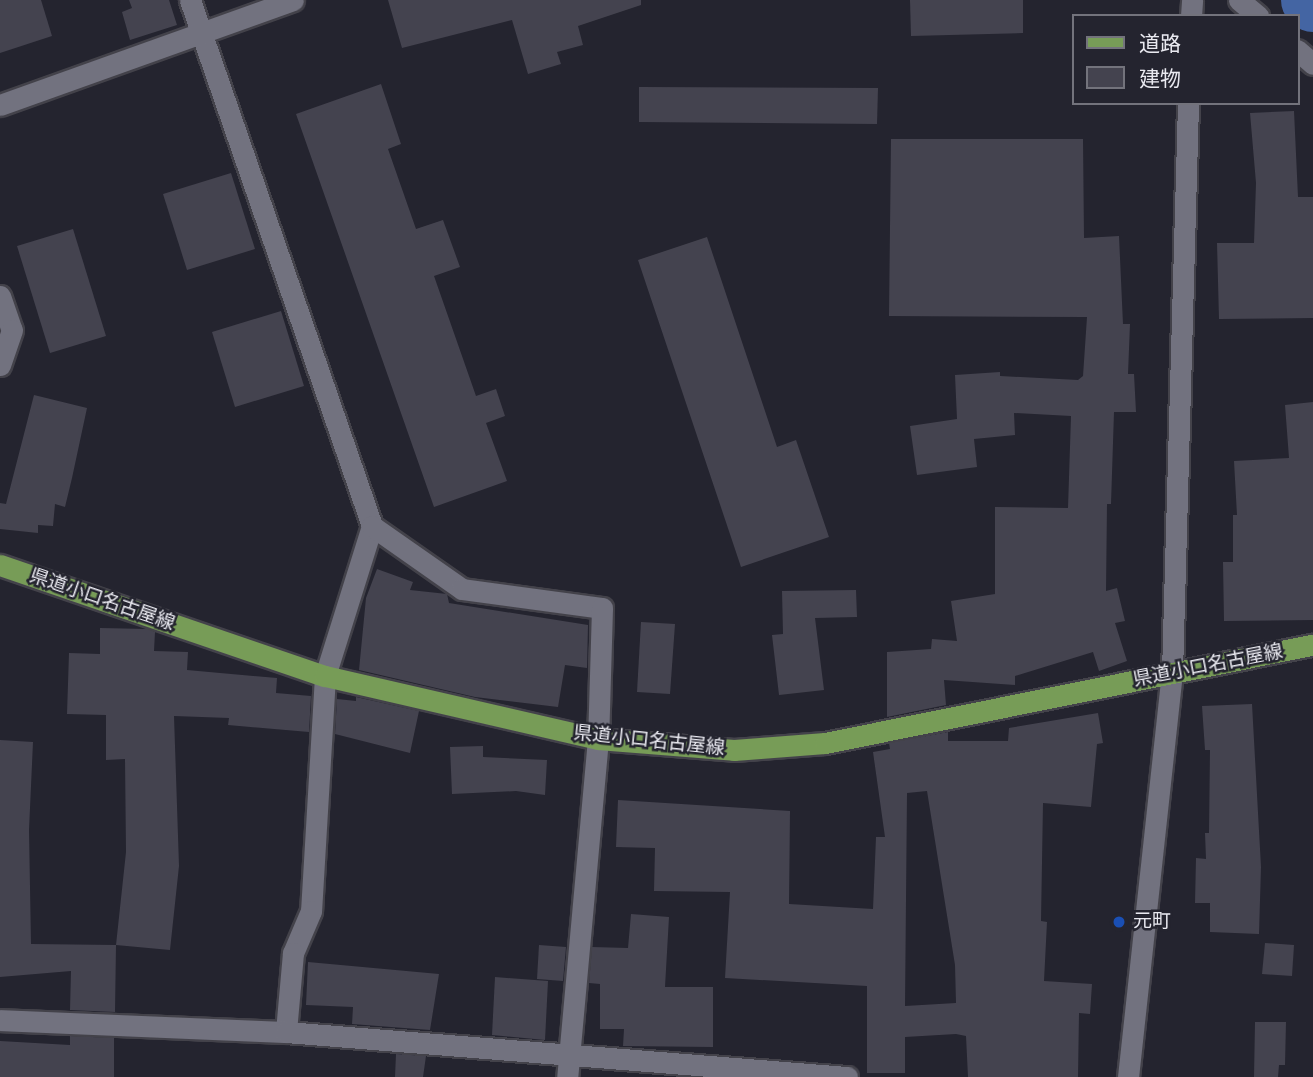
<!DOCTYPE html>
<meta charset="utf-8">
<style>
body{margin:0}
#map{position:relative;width:1313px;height:1077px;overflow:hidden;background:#24242f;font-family:"Source Sans 3","Noto Sans JP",sans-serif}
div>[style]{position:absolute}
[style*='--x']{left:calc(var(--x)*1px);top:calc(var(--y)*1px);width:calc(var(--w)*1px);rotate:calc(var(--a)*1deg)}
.river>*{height:60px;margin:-30px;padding:0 30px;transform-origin:30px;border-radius:30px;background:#4465a3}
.building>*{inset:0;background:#44434f}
.roads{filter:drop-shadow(2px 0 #43424a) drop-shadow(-2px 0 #43424a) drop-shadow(0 2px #43424a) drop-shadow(0 -2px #43424a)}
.minor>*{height:21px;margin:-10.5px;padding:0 10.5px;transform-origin:10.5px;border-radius:10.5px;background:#72727f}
.major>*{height:21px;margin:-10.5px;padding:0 10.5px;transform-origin:10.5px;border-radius:10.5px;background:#779c57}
.dots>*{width:19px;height:19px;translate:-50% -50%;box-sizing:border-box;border:4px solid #24242f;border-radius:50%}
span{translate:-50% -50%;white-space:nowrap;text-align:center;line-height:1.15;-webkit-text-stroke:5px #24242f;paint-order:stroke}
.street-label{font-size:19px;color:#e9e9f0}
.poi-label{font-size:19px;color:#e9e9f0}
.left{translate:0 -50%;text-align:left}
.legend{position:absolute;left:1072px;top:14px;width:228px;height:91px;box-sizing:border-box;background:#24242f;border:2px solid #73737c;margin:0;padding:9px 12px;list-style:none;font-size:21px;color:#e9e9f0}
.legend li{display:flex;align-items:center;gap:14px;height:35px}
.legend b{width:35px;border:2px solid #73737c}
</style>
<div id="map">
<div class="river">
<div style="--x:1311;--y:0;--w:3;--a:45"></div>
</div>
<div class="building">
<div style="clip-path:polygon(0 0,41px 0,52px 36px,0 53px)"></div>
<div style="clip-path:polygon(129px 0,169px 0,177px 25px,130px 40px,122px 12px,132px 8px)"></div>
<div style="clip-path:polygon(388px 0,641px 0,641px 5px,578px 26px,583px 45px,557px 52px,561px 64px,528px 74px,512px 20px,402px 48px)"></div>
<div style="clip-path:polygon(910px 0,1023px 0,1023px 33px,911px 36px)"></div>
<div style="clip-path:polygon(381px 84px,401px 144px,388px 149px,416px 229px,443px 220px,460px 267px,434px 276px,476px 396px,496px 389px,505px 416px,486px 423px,507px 481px,434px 507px,296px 114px)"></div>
<div style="clip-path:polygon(639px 87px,878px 88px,877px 124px,639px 122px)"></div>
<div style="clip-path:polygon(1294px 111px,1298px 197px,1313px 197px,1313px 318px,1219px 319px,1217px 243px,1254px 243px,1256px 183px,1250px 113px)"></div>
<div style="clip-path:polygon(891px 139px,1083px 139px,1084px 238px,1119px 236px,1123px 324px,1130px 324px,1128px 374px,1134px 374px,1136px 412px,1114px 412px,1111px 504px,1107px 504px,1106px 591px,1117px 588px,1125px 621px,1115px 623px,1127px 661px,1099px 671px,1093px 652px,1015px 676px,1015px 685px,944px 680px,946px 705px,887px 717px,887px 652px,931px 649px,932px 639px,957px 641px,951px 601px,995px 594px,995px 507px,1068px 508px,1071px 416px,1014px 413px,1015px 435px,974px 439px,977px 467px,917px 475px,910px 426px,957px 419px,955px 375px,1000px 372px,1000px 376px,1078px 380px,1083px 376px,1087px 317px,889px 316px)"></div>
<div style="clip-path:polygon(231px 173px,255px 249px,187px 270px,163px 194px)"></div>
<div style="clip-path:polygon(73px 229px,106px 336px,50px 353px,17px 246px)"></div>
<div style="clip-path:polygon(707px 237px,777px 447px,796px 440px,829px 537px,741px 567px,638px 260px)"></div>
<div style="clip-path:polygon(281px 311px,304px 386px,235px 407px,212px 332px)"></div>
<div style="clip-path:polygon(34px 395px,87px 408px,72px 478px,65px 507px,55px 504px,53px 526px,38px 525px,38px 533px,0 529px,0 503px,6px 504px)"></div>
<div style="clip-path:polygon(1313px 402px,1313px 620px,1224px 621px,1223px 562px,1233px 562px,1233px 515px,1237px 515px,1234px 461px,1289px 458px,1285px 405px)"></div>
<div style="clip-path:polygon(377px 569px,413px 582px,410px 590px,447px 594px,449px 603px,588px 625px,587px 668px,565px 665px,558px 707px,475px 697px,359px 670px,366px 598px)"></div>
<div style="clip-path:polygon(856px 590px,857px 617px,815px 618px,824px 690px,779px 695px,772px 635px,783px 634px,782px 591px)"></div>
<div style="clip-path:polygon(641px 622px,675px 624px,670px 694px,637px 692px)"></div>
<div style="clip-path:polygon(100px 628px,148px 629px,155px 632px,154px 651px,188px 652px,187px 670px,277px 678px,276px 693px,311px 696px,309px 732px,228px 725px,229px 718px,174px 716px,179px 866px,170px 950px,116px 945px,126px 852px,125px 759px,106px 760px,106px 715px,67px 714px,69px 653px,100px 654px)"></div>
<div style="clip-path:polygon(356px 697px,419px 711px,410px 753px,335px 734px,337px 699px,356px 701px)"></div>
<div style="clip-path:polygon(1252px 704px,1261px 867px,1259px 934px,1210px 932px,1210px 903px,1195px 903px,1196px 858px,1206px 859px,1205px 833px,1209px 833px,1210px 750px,1205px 750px,1202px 706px)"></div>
<div style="clip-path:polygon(evenodd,1098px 713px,1103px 743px,1097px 744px,1091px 807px,1043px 803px,1041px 921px,1047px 922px,1044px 981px,1092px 984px,1090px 1014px,1079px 1013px,1078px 1077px,968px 1077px,966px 1036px,956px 1034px,905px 1037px,905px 1073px,867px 1073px,867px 986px,725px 978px,730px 892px,654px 891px,655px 848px,616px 847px,618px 800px,790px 811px,789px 904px,873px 909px,876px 837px,885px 837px,873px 752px,890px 749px,889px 743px,948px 732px,948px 741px,1008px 741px,1009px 728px,1098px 713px,927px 791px,955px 965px,956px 1003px,905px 1006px,907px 793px,927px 791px)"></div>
<div style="clip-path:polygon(0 740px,33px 742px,29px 830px,31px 944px,116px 945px,115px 1012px,70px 1010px,71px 971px,0 977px)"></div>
<div style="clip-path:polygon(483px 746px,483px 757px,547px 760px,545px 795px,516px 791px,452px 794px,450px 747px)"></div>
<div style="clip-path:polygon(631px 914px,669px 917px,665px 987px,713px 987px,713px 1047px,623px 1046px,624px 1029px,600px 1029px,600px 984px,589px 983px,592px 947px,628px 948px)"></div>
<div style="clip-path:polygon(1265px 943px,1294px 945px,1292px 976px,1262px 974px)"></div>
<div style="clip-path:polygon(539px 945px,566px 947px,563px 981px,537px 979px)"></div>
<div style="clip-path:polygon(308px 962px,439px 974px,430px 1030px,352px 1024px,353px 1007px,306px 1005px)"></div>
<div style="clip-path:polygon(495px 977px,548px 981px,545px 1040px,492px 1035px)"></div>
<div style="clip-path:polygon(1255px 1022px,1286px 1022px,1285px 1065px,1279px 1065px,1278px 1077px,1254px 1077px)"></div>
<div style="clip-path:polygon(70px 1036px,114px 1038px,114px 1077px,0 1077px,0 1041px,70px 1045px)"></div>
<div style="clip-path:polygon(396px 1054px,426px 1056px,423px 1077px,395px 1077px)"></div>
</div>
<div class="roads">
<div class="minor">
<div style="--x:190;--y:0;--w:557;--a:70.91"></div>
<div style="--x:372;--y:526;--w:157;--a:107.4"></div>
<div style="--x:325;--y:676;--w:235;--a:93.4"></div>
<div style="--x:311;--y:911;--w:46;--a:113.2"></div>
<div style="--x:293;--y:953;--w:79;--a:95.1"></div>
<div style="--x:1239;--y:0;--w:25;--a:40"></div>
<div style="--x:1191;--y:16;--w:16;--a:-86"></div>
<div style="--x:1297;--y:50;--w:21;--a:41"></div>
<div style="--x:0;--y:105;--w:311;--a:-19.7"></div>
<div style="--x:0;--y:296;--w:36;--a:71"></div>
<div style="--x:12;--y:330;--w:37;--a:109"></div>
<div style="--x:372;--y:526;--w:110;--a:35"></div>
<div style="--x:462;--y:589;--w:141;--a:7.7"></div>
<div style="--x:602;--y:608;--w:131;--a:91.7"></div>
<div style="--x:598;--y:739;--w:339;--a:95.2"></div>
<div style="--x:0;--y:1020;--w:286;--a:2.4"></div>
<div style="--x:286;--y:1032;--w:563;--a:4.59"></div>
<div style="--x:1128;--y:1077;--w:406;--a:-83.8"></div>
<div style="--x:1172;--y:673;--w:570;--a:-88.39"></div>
</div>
<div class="major">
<div style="--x:0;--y:565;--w:343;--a:18.9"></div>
<div style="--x:325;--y:676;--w:280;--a:13"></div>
<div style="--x:598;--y:739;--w:136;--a:4.6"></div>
<div style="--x:734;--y:750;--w:91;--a:-4.4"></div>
<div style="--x:825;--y:743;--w:498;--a:-11.4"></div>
</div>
</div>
<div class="dots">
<div style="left:1119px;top:922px;background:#1a4fb4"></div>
</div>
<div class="street-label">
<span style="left:102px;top:600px;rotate:19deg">県道小口名古屋線</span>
<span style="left:1208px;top:666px;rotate:-11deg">県道小口名古屋線</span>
<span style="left:649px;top:741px;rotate:6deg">県道小口名古屋線</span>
</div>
<div class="poi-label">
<span class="left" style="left:1133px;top:922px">元町</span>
</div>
<ul class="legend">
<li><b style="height:9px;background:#779c57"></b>道路</li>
<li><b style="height:19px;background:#44434f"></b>建物</li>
</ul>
</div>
